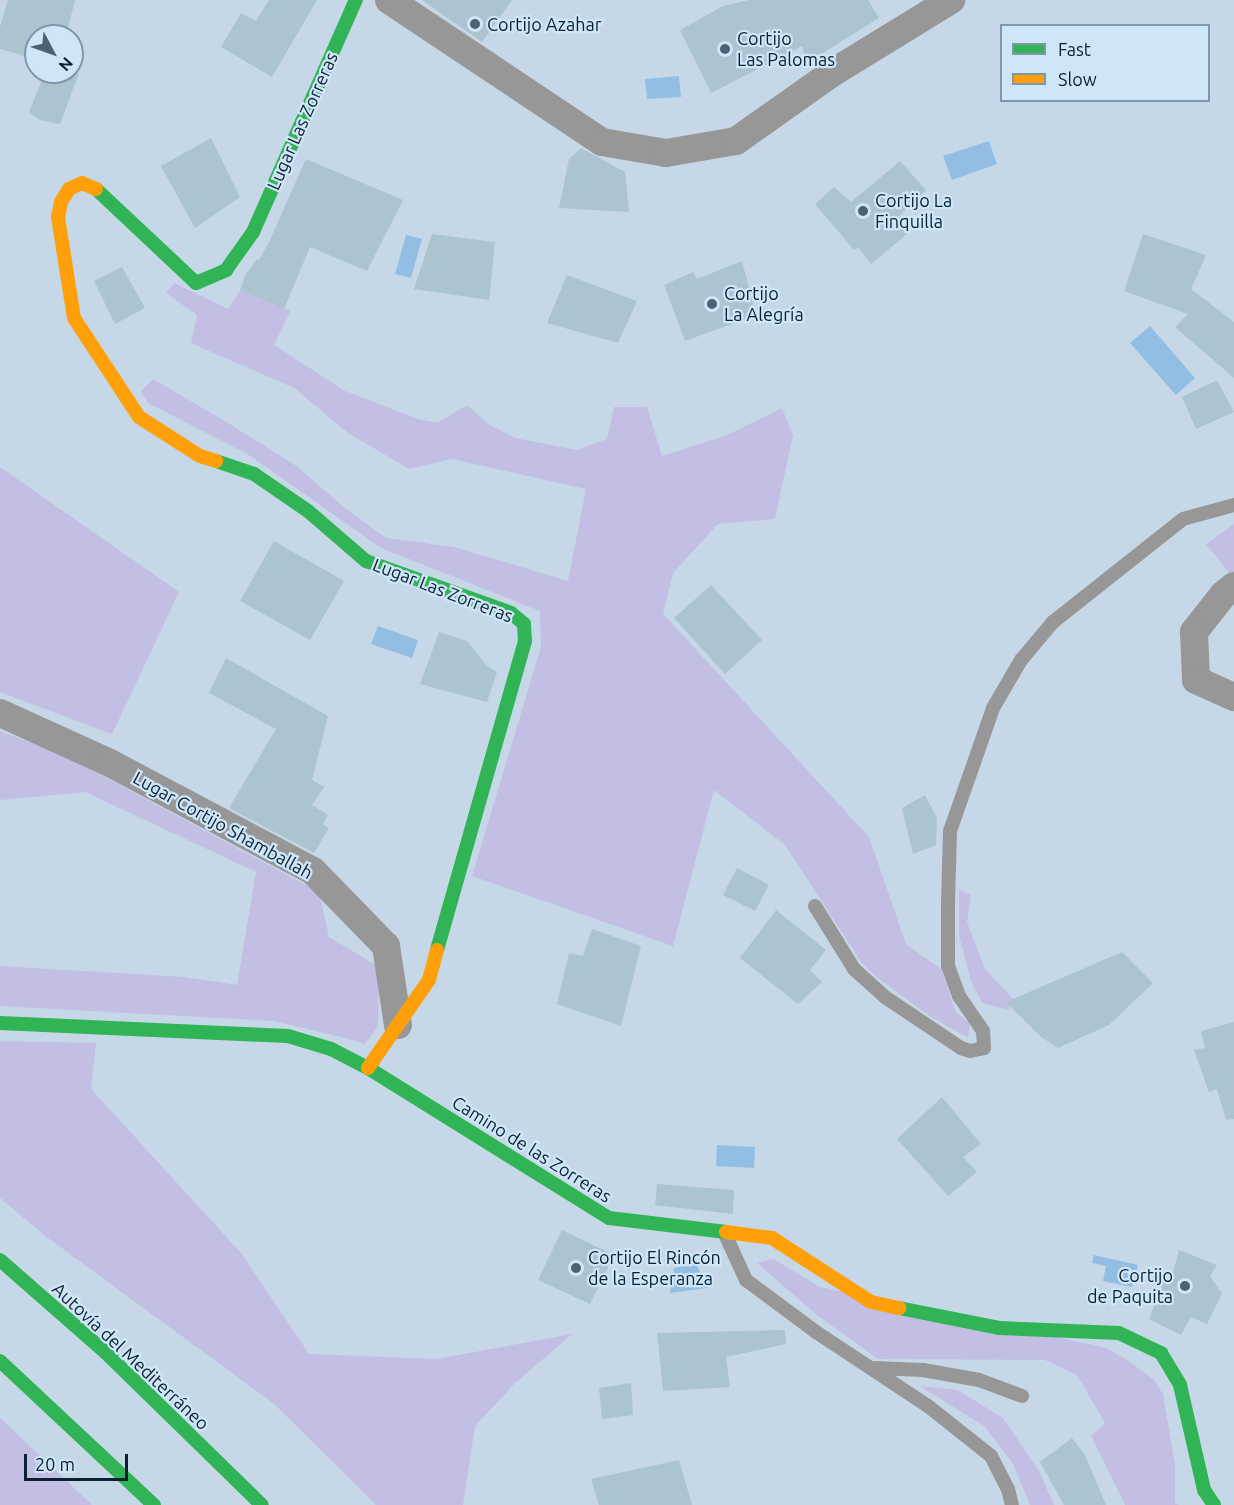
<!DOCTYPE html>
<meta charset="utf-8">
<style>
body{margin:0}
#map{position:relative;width:1234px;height:1505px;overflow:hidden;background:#c6d8e7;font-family:Ubuntu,sans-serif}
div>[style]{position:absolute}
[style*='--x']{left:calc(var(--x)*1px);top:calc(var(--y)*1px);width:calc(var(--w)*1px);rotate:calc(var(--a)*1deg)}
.green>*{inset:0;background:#c3bee3}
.water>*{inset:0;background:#92bee3}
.building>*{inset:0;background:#acc3d0}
.lane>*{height:14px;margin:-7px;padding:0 7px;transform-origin:7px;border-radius:7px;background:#989797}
.street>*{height:28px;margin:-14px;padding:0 14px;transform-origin:14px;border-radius:14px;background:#989797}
.fast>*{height:14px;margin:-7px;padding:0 7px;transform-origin:7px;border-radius:7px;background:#30b455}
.slow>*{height:14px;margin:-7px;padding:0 7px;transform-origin:7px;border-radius:7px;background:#ff9f0a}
.dots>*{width:16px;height:16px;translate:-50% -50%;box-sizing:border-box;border:3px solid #cfe5f8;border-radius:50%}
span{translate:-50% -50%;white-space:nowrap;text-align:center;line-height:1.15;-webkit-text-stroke:4.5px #cfe5f8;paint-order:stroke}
.poi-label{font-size:18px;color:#0a2132}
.left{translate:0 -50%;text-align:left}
.right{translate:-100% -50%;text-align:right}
.street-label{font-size:18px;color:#0a2132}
.legend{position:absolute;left:1000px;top:24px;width:210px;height:78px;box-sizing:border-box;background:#cfe5f8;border:2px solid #8097a9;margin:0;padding:8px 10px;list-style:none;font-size:18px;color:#0a2132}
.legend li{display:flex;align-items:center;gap:12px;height:30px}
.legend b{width:30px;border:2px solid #8097a9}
.north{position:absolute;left:24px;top:24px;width:60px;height:60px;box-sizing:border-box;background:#cfe5f8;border:2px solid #8097a9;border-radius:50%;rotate:131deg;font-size:16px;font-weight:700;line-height:24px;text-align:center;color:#0a2132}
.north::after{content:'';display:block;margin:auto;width:21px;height:27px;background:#4c6171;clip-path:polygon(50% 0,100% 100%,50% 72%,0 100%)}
.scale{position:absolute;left:24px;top:1454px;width:104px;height:27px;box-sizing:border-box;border:3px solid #0a2132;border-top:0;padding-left:8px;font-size:18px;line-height:21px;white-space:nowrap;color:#0a2132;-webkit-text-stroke:4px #cfe5f8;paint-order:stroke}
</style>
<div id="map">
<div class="green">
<div style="clip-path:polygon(174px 283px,228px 309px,240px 290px,290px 311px,274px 345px,345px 391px,418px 419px,438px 423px,467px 405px,488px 424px,515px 438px,577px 450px,607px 439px,614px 407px,647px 407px,662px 456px,725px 436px,782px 408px,793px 435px,775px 519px,718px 524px,673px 573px,663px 614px,869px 837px,906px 944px,942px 970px,955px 1011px,970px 1024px,968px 1038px,928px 1015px,875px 976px,862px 963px,785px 845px,714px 790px,673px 946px,472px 876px,541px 647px,540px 611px,381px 548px,249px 455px,148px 403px,141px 391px,153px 379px,223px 420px,295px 465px,346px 509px,386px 538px,454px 547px,568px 581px,586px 489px,452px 459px,409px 469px,348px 433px,294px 388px,191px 343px,197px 315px,166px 293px)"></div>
<div style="clip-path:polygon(0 467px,179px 592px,112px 734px,0 692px)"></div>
<div style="clip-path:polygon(1234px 524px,1234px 572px,1230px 574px,1206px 544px)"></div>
<div style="clip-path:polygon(0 731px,64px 755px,319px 892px,329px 937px,379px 967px,378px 1026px,364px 1045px,357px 1041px,274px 1021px,0 1006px,0 966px,184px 977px,237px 985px,256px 872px,85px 792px,0 800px)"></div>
<div style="clip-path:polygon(959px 889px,971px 895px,967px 922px,985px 969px,1013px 999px,1009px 1010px,982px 1003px,971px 981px,959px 935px)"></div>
<div style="clip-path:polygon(0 1041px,96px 1043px,91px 1089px,242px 1254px,309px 1354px,437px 1359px,572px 1334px,515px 1383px,475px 1426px,463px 1505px,376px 1505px,273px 1403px,44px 1235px,0 1198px)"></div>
<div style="clip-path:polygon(774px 1259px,820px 1287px,1107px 1348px,1133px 1364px,1153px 1379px,1163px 1394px,1175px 1465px,1175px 1502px,1179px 1505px,1125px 1505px,1091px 1436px,1105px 1423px,1077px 1375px,1045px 1360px,878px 1359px,818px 1316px,757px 1263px)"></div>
<div style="clip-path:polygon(920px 1386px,958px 1390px,1003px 1418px,1040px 1473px,1054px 1505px,1030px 1505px,1012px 1462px,984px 1426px)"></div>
<div style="clip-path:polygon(0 1418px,92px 1505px,0 1505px)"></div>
</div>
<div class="water">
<div style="clip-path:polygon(679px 76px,681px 97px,647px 99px,645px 79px)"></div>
<div style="clip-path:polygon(989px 141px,997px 164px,952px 180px,943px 156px)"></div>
<div style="clip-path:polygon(406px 235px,422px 239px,411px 278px,395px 274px)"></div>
<div style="clip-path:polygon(1150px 326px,1195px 378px,1176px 395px,1130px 343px)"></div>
<div style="clip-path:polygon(378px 626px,418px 640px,412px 658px,371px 644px)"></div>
<div style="clip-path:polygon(717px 1145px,755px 1147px,754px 1168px,716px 1166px)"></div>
<div style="clip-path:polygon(1094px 1255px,1138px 1265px,1132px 1287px,1103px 1281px,1106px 1266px,1092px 1263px)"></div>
<div style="clip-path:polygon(696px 1263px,707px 1288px,670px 1293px,674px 1268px)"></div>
</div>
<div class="building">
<div style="clip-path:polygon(8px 0,75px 0,66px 36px,36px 36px,36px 59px,0 49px,0 27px)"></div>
<div style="clip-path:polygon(269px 0,317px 0,272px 77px,221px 47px,241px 13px,256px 21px)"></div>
<div style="clip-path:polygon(422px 0,512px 0,482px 42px)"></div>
<div style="clip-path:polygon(749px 0,868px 0,879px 18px,807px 63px,802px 46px,711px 93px,680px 30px,723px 6px)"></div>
<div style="clip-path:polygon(72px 70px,79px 73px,60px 124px,40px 120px,29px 112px,45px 72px,72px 72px)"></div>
<div style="clip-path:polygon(211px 138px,240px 197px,195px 228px,161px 166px)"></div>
<div style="clip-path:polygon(581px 148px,625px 172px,629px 212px,559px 208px,569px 159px)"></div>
<div style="clip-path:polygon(306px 159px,403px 200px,367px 271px,310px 247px,284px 309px,240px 290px,246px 274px,257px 259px,259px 260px,270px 240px)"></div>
<div style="clip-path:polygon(900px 161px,926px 190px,897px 218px,909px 232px,871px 264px,858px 247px,854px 250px,815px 204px,834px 187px,851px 202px)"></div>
<div style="clip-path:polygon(432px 234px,495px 242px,489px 300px,414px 289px)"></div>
<div style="clip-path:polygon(1143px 234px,1206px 255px,1191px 289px,1234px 322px,1234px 378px,1175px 327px,1188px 314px,1124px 291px)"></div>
<div style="clip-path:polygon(742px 261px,756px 315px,685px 341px,664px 285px,693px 272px,697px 279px)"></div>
<div style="clip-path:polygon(122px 267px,145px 308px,115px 324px,94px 281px)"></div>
<div style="clip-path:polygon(567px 275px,637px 301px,618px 343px,547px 323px)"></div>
<div style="clip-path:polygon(1217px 380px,1234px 412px,1196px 429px,1182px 397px)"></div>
<div style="clip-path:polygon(274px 541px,344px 581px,310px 640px,240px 601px)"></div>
<div style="clip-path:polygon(711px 585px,762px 640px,725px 674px,674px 618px)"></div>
<div style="clip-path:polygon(439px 632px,467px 641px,486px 665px,497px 672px,487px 702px,420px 684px)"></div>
<div style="clip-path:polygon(226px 658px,328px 716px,312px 780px,324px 787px,312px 805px,328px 815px,323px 824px,329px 828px,314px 853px,229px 808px,276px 729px,209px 693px)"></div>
<div style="clip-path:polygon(925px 795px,937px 818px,936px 845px,913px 854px,902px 808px)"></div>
<div style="clip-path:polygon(737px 868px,769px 885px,755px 911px,723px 895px)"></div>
<div style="clip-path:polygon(776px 910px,826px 950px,810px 970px,822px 982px,798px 1004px,740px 958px)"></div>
<div style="clip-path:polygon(592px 929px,641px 946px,621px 1026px,557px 1004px,569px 953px,583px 956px)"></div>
<div style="clip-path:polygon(1122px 952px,1153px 983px,1109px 1025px,1058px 1048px,1041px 1037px,1006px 1002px)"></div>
<div style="clip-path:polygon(1234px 1022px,1234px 1119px,1226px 1120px,1217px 1089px,1209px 1092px,1194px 1050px,1205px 1048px,1201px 1031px)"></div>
<div style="clip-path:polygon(942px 1097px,981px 1144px,963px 1157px,977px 1172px,948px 1196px,897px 1139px)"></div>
<div style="clip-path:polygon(657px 1184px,734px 1190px,733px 1214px,655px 1205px)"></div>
<div style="clip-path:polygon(562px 1230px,614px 1255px,590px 1304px,538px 1280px)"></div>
<div style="clip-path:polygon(1179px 1250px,1217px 1265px,1210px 1276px,1222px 1294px,1207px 1324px,1191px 1317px,1181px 1335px,1149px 1319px,1165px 1277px,1171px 1280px)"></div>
<div style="clip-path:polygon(785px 1330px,786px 1344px,726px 1357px,730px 1387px,663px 1391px,657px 1333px)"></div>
<div style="clip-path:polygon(631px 1383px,633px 1415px,602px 1419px,599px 1388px)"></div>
<div style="clip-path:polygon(1072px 1438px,1085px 1455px,1106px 1505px,1064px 1505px,1040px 1462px)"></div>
<div style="clip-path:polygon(679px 1460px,692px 1505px,599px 1505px,591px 1479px)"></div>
</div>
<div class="lane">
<div style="--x:815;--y:906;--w:74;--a:58.2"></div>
<div style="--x:854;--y:969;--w:42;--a:42.1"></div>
<div style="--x:885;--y:997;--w:92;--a:33.9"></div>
<div style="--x:961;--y:1048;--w:9;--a:18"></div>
<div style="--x:970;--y:1051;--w:14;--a:-12"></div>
<div style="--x:984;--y:1048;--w:17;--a:-93"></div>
<div style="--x:983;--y:1031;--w:42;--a:-124.4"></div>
<div style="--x:959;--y:996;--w:32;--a:-110"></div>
<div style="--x:948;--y:966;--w:63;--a:-90"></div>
<div style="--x:948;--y:903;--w:72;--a:-88.4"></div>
<div style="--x:950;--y:831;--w:130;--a:-70.7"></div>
<div style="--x:993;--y:708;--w:56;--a:-59.7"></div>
<div style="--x:1021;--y:660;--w:50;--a:-49.9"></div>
<div style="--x:1053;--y:622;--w:166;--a:-38.4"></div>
<div style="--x:1183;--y:519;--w:53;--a:-15.4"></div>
<div style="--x:725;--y:1234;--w:51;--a:65.5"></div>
<div style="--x:746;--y:1280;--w:87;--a:36.6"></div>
<div style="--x:816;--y:1332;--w:134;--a:33.5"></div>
<div style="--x:928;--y:1406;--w:80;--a:38.4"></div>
<div style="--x:991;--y:1456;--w:37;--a:63"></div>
<div style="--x:1008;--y:1489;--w:16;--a:76"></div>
<div style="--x:874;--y:1368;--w:49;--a:2.3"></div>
<div style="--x:923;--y:1370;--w:57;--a:10.1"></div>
<div style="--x:979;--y:1380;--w:46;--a:20.4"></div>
</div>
<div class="street">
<div style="--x:389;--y:0;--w:256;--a:33.7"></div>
<div style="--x:602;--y:142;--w:65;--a:9.8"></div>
<div style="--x:666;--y:153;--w:71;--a:-9.7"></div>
<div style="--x:736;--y:141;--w:118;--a:-35.3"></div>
<div style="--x:832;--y:73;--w:140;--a:-31.5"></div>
<div style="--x:1234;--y:586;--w:14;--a:141"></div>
<div style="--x:1223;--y:595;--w:47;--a:128.1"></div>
<div style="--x:1194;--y:632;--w:48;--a:87.6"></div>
<div style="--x:1196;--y:680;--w:42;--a:24.1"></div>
<div style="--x:0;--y:713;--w:119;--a:24.4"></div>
<div style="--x:108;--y:762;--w:232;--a:28"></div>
<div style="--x:313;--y:871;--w:105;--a:45.8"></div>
<div style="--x:386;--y:946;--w:80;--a:81.4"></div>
</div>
<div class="fast">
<div style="--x:96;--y:189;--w:137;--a:43.2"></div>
<div style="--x:196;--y:283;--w:33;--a:-23"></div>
<div style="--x:226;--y:270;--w:47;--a:-54.6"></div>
<div style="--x:253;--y:232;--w:254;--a:-66.1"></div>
<div style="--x:216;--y:461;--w:40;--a:18.9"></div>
<div style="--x:254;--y:474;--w:65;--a:34.4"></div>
<div style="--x:308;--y:511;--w:77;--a:40.8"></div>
<div style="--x:366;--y:561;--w:154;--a:19.7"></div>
<div style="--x:511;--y:613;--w:17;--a:40"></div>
<div style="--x:524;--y:624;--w:17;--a:87"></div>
<div style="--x:525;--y:641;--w:321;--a:105.9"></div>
<div style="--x:0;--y:1023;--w:288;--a:2.6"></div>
<div style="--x:288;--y:1036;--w:45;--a:16.8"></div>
<div style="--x:331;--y:1049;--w:42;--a:27.2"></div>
<div style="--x:368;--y:1068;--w:284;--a:31.9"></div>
<div style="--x:609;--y:1218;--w:118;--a:6.8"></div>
<div style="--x:0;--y:1260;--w:140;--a:41.2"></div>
<div style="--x:105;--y:1352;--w:219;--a:44.3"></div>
<div style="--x:899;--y:1308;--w:102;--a:11.3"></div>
<div style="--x:999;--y:1328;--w:120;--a:2.4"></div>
<div style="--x:1119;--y:1333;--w:47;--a:25.5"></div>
<div style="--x:1161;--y:1353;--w:37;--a:59"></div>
<div style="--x:1180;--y:1385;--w:108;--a:77.1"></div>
<div style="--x:1204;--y:1490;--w:18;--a:56"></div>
<div style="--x:0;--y:1361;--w:211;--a:43.1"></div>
</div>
<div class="slow">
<div style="--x:96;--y:189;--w:15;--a:-157"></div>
<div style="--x:82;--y:183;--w:14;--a:155"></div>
<div style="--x:69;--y:189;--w:15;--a:122"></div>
<div style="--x:61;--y:202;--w:15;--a:101"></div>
<div style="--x:58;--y:217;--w:102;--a:81"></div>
<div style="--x:74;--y:318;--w:118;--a:56.7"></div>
<div style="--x:139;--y:417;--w:72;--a:32.6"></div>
<div style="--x:200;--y:456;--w:17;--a:17"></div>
<div style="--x:368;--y:1068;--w:107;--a:-55.3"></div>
<div style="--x:429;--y:980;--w:31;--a:-75"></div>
<div style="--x:726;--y:1232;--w:46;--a:7.4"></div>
<div style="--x:772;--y:1238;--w:118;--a:32.9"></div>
<div style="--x:871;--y:1302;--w:29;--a:12"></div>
</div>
<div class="dots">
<div style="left:475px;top:24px;background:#4c6171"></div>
<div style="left:725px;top:49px;background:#4c6171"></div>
<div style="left:863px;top:211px;background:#4c6171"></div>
<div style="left:712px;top:304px;background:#4c6171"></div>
<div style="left:576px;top:1268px;background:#4c6171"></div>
<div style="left:1185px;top:1286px;background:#4c6171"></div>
</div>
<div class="poi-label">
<span class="left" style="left:487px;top:24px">Cortijo Azahar</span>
<span class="left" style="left:737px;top:49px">Cortijo<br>Las Palomas</span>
<span class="left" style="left:875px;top:211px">Cortijo La<br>Finquilla</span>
<span class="left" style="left:724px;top:304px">Cortijo<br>La Alegría</span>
<span class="left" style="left:588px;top:1268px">Cortijo El Rincón<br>de la Esperanza</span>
<span class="right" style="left:1173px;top:1286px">Cortijo<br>de Paquita</span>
</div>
<div class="street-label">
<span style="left:302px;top:121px;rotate:-66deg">Lugar Las Zorreras</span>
<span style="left:443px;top:590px;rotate:21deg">Lugar Las Zorreras</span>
<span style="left:223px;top:825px;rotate:29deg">Lugar Cortijo Shamballah</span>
<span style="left:532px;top:1149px;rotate:32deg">Camino de las Zorreras</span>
<span style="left:131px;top:1356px;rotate:43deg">Autovía del Mediterráneo</span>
</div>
<ul class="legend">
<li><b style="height:8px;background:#30b455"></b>Fast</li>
<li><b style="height:8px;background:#ff9f0a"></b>Slow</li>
</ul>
<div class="north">N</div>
<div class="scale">20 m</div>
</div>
